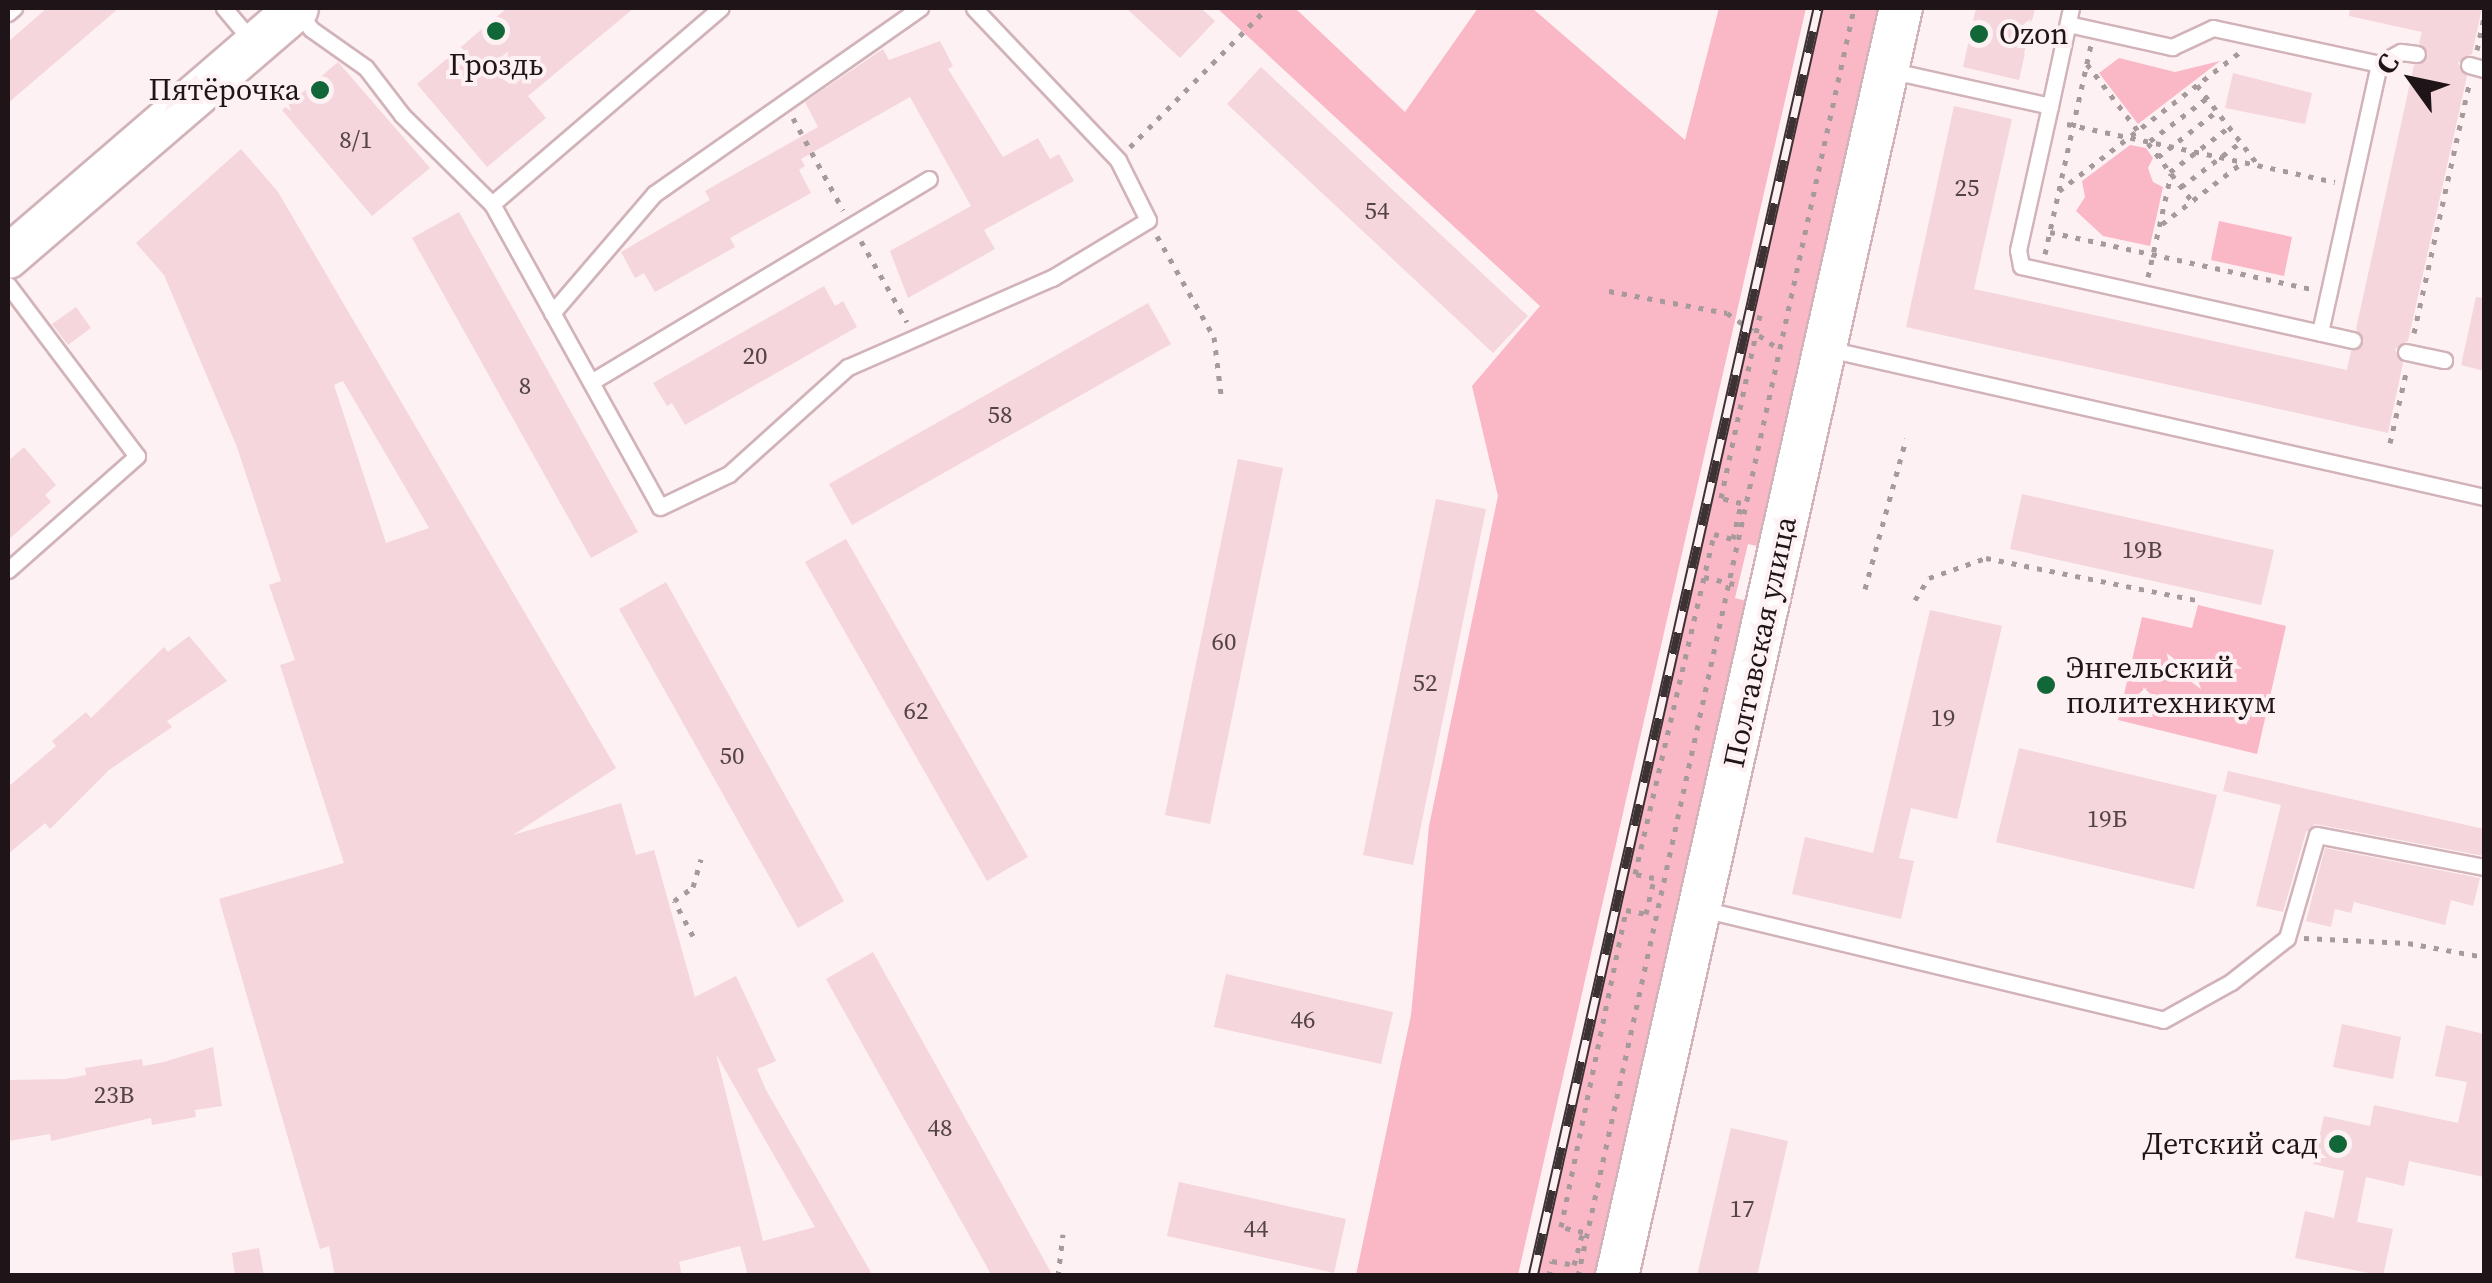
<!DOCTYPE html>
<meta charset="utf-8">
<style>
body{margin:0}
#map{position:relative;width:2492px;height:1283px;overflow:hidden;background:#fef1f3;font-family:"Source Serif 4",serif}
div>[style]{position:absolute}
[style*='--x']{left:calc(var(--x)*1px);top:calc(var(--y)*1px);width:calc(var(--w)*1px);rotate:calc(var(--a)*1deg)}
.green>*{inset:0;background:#fab7c6}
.building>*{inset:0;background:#f4d6dc}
.path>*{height:5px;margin-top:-2.5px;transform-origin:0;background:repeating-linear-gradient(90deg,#a69a9c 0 5px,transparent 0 13px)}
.roads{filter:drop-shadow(2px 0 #d1b3b9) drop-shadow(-2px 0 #d1b3b9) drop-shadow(0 2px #d1b3b9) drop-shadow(0 -2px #d1b3b9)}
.lane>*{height:15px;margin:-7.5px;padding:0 7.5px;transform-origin:7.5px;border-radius:7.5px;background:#fff}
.secondary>*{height:42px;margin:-21px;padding:0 21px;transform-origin:21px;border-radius:21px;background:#fff}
.rail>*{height:11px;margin-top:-5.5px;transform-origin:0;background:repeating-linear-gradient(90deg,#fef1f3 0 22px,#3c3133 0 44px);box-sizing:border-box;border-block:2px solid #3c3133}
.dots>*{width:28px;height:28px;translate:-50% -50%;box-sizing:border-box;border:5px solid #fef1f3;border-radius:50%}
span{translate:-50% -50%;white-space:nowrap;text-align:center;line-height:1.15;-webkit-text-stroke:8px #fef1f3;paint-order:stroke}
.number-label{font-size:25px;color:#544448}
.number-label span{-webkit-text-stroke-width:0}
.poi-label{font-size:30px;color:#1f1417}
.left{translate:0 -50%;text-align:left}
.right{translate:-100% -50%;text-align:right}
.street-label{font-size:30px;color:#1f1417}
.frame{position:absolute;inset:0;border:10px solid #1f1417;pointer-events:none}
.north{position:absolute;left:2362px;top:30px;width:100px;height:100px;-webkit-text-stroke:8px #fef1f3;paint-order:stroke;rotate:303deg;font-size:28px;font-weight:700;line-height:40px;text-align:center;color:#1f1417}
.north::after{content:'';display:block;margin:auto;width:35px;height:45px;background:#1f1417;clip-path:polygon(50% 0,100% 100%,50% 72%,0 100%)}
</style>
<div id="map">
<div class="green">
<div style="clip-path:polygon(1217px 8px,1295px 8px,1405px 112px,1478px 8px,1532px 8px,1685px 140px,1719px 8px,1806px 8px,1518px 1275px,1356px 1275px,1411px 1015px,1429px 826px,1498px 496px,1472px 386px,1540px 306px)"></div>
<div style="clip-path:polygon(1821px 8px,1887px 8px,1766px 548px,1748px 544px,1735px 598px,1754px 603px,1601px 1275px,1537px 1276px)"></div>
<div style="clip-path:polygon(2119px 58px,2175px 72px,2220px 61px,2138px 124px,2099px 73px)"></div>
<div style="clip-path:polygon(2130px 145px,2146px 148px,2153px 158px,2148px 168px,2153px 182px,2163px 187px,2150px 246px,2103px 236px,2076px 211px,2085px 197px,2082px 181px)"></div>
<div style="clip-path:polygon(2219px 221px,2292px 237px,2284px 276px,2211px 260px)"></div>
<div style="clip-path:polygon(2198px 605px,2286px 626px,2257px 754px,2118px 720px,2142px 617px,2192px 628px)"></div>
</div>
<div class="building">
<div style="clip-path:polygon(47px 8px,119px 8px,8px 103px,8px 42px)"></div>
<div style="clip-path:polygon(507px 8px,634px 8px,528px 96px,546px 118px,487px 167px,417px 84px)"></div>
<div style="clip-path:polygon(1126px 8px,1201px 8px,1215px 21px,1180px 58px)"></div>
<div style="clip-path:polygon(1976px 8px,2035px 8px,2019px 80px,1963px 67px)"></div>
<div style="clip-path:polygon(2350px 8px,2482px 8px,2472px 54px,2458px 63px,2467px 76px,2408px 341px,2395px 349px,2403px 363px,2388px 433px,1906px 327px,1954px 106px,2012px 119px,1974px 289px,2347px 370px,2351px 351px,2364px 341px,2356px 329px,2414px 65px,2428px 54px,2419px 43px,2422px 32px,2349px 16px)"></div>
<div style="clip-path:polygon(940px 41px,953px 66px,948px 69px,1003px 157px,1038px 138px,1050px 159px,1059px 154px,1074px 181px,984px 230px,995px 249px,908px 298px,890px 251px,971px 206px,910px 97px,801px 159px,805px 166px,799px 170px,811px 193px,730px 238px,735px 247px,655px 292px,644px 273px,635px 278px,621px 252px,710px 200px,705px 191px,818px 127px,805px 102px,883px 49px,889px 60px)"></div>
<div style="clip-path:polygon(338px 62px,430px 168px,372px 216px,282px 110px)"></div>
<div style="clip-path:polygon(1261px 67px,1528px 316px,1493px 353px,1227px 104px)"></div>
<div style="clip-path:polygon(2233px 73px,2312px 93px,2305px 124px,2225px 108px)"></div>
<div style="clip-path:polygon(evenodd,241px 149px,278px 192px,616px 768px,513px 835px,621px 803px,636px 855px,654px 850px,695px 997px,736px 976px,776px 1061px,757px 1069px,766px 1090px,873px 1276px,748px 1276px,740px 1246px,679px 1262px,682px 1276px,335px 1276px,329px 1246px,320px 1249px,219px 899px,344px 863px,280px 665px,295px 660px,269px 585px,281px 581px,237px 447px,164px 275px,136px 243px,241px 149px,343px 381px,429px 528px,386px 543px,334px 385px,343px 381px,241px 149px,716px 1054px,815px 1227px,763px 1241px,716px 1054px)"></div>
<div style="clip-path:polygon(459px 212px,638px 532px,591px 558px,412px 238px)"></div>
<div style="clip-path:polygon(824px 286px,835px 306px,843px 301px,857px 327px,685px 425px,672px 403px,667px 406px,653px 383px)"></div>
<div style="clip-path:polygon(2476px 297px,2484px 298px,2484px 371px,2461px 365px)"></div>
<div style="clip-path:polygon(1148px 303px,1171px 344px,852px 525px,829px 484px)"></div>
<div style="clip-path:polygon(76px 307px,91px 328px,68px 345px,52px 324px)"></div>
<div style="clip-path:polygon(24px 447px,56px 485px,45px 495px,51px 502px,8px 540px,8px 461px)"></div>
<div style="clip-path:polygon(1238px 459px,1283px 468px,1210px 824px,1165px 815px)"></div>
<div style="clip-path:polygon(2022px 494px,2274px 550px,2261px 605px,2010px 549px)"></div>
<div style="clip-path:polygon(1436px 499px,1486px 509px,1413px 865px,1363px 855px)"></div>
<div style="clip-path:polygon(846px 539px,1028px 857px,987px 881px,805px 562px)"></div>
<div style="clip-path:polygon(666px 582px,844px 901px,798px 928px,619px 609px)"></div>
<div style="clip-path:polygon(1930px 610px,2002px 626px,1957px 819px,1911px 808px,1899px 858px,1914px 861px,1901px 919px,1792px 894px,1805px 837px,1873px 853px)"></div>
<div style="clip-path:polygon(189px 636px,227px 681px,167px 721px,172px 727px,109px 770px,50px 829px,45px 823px,8px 854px,8px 787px,56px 746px,52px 741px,86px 712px,91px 718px,164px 647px,168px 652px)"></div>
<div style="clip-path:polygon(2019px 748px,2217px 795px,2194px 889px,1996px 842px)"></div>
<div style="clip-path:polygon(2228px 771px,2484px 829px,2484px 856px,2315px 824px,2306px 832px,2283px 912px,2256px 906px,2281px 805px,2223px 791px)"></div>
<div style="clip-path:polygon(2325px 848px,2480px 878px,2473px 906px,2451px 900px,2445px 925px,2354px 902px,2351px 913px,2335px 909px,2331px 927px,2306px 921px)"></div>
<div style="clip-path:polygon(873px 952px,1053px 1276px,992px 1276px,826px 979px)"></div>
<div style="clip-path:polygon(1226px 974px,1393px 1012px,1381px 1064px,1214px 1027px)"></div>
<div style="clip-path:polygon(2342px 1024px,2401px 1037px,2393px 1079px,2333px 1067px)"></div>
<div style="clip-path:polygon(2446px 1025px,2484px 1034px,2484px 1177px,2409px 1161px,2404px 1186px,2366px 1177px,2357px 1222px,2393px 1229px,2383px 1276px,2295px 1258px,2305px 1211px,2334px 1218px,2344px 1171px,2313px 1164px,2324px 1116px,2370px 1126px,2374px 1105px,2458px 1123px,2467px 1082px,2435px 1076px)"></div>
<div style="clip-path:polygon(213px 1047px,222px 1106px,195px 1110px,196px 1117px,152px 1125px,151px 1118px,51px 1141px,50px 1134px,8px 1141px,8px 1080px,66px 1079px,86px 1075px,85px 1068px,142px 1059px,143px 1066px,164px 1062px)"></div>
<div style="clip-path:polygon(1731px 1128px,1788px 1141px,1757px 1276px,1697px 1276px)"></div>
<div style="clip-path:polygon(1179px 1182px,1346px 1219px,1334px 1273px,1167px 1236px)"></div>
<div style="clip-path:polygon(259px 1248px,264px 1276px,235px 1276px,232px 1253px)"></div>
</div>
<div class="path">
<div style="--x:2477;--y:50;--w:35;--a:-78"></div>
<div style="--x:2087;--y:64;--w:84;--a:52.7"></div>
<div style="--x:2197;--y:85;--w:102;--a:52.6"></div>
<div style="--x:793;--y:118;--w:105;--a:61.5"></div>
<div style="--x:2067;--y:124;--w:274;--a:12.2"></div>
<div style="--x:2150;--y:141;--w:71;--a:-37"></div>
<div style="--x:2148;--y:143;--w:73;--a:52.8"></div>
<div style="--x:1130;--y:147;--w:195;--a:-45.4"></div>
<div style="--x:2158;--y:157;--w:75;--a:-37.9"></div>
<div style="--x:2170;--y:172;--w:74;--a:-37.3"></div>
<div style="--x:2181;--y:187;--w:75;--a:-36.9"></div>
<div style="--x:2059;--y:191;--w:227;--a:-37.5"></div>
<div style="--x:2162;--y:224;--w:102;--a:-37.4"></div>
<div style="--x:2050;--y:232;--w:267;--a:12.3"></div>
<div style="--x:1157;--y:236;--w:116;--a:60.6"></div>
<div style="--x:1214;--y:337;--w:57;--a:83"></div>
<div style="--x:861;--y:241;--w:93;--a:60.4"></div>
<div style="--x:2045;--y:254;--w:214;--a:-77.6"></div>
<div style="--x:2148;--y:277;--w:106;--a:-77.4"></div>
<div style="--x:1609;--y:291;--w:120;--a:10.6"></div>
<div style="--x:1727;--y:313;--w:63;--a:34.7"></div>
<div style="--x:2414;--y:333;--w:254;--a:-77.5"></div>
<div style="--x:2390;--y:443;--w:72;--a:-77.1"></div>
<div style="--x:1704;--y:577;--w:37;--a:13"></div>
<div style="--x:1865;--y:589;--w:156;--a:-74.7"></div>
<div style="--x:1915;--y:600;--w:26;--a:-58"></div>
<div style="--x:1929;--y:578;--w:60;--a:-19.3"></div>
<div style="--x:1986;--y:558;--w:220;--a:11.3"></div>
<div style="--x:693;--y:936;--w:40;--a:-118"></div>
<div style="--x:674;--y:901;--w:24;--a:-36"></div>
<div style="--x:693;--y:887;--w:29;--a:-74"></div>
<div style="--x:2304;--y:938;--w:104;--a:2.8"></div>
<div style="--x:2408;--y:943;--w:77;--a:10.4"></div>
<div style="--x:1058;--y:1276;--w:42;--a:-83.2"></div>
<div style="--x:1549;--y:1276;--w:15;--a:-79"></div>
<div style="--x:1552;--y:1261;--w:22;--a:10"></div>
<div style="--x:1574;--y:1265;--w:34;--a:-75"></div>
<div style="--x:1583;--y:1232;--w:23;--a:-167"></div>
<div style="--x:1561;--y:1227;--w:324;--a:-78.4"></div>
<div style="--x:1626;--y:910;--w:20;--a:11"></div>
<div style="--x:1646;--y:914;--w:37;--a:-77"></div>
<div style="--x:1654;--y:878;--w:19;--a:-168"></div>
<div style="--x:1635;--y:874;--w:349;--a:-76.9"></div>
<div style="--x:1714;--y:534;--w:20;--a:15"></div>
<div style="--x:1733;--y:539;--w:37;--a:-77"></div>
<div style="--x:1741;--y:503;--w:21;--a:-166"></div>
<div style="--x:1721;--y:498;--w:188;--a:-78"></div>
<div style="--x:1578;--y:1276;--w:1298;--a:-77.72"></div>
</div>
<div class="roads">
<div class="lane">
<div style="--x:224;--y:8;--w:43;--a:49.7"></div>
<div style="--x:298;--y:11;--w:22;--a:54"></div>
<div style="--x:311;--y:29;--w:67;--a:35.3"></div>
<div style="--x:366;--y:68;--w:59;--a:52.5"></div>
<div style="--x:402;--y:115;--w:127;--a:44.7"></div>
<div style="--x:492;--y:204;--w:346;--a:61"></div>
<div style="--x:660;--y:507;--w:76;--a:-25.6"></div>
<div style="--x:729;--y:474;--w:160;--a:-42"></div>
<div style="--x:848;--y:367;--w:223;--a:-23.6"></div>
<div style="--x:1052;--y:278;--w:112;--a:-31.1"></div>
<div style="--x:1148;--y:220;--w:67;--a:-116.6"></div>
<div style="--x:1118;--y:160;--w:209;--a:-133.5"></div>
<div style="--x:8;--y:13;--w:8;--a:-40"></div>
<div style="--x:2068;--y:24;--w:107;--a:12.5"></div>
<div style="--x:2172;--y:47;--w:45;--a:-24.9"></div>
<div style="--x:2213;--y:28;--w:170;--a:12.2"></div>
<div style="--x:2379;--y:64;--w:275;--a:102.4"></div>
<div style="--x:2379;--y:64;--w:25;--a:-29"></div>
<div style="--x:2401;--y:52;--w:16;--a:7"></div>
<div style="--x:2469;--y:65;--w:16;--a:15"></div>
<div style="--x:1888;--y:70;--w:166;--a:12.5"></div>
<div style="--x:2050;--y:106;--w:148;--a:102.5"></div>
<div style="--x:2018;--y:250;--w:16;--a:79"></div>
<div style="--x:2021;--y:266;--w:340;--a:12.6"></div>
<div style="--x:2050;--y:106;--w:100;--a:-77.9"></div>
<div style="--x:492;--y:204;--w:301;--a:-40.6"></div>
<div style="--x:8;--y:285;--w:214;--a:53"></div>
<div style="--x:137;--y:456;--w:172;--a:138.5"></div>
<div style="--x:552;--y:313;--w:157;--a:-49.4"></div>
<div style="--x:654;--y:194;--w:325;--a:-35"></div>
<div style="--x:1828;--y:349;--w:672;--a:12.71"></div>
<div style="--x:2406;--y:352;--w:39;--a:12"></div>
<div style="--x:591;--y:382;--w:394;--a:-31"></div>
<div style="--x:1702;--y:909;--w:474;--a:13.5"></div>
<div style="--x:2163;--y:1020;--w:78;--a:-29.2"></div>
<div style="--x:2231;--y:982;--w:71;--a:-38.2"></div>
<div style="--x:2287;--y:938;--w:107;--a:-73.8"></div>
<div style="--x:2317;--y:835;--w:170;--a:10.8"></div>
</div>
<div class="secondary">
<div style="--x:8;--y:257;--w:381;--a:-40.7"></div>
<div style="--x:1617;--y:1276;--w:1299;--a:-77.38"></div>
</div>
</div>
<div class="rail">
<div style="--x:1533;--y:1276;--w:1300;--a:-77.33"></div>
</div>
<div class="dots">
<div style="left:496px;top:31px;background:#126738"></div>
<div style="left:1979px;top:34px;background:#126738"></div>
<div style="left:320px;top:90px;background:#126738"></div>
<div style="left:2046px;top:685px;background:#126738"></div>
<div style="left:2338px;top:1144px;background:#126738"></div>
</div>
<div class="number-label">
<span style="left:356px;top:139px">8/1</span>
<span style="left:1967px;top:187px">25</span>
<span style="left:1377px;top:210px">54</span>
<span style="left:755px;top:355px">20</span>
<span style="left:525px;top:385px">8</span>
<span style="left:1000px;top:414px">58</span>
<span style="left:2142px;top:549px">19В</span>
<span style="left:1224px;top:641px">60</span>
<span style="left:1425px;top:682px">52</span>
<span style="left:916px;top:710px">62</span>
<span style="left:1943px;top:717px">19</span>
<span style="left:732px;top:755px">50</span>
<span style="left:2107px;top:818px">19Б</span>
<span style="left:1303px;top:1019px">46</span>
<span style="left:114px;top:1094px">23В</span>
<span style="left:940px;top:1127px">48</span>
<span style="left:1742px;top:1208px">17</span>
<span style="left:1256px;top:1228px">44</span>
</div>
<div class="poi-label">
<span class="left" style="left:1999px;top:34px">Ozon</span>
<span style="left:496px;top:65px">Гроздь</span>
<span class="right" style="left:300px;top:90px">Пятёрочка</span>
<span class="left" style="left:2066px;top:685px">Энгельский<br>политехникум</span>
<span class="right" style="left:2318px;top:1144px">Детский сад</span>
</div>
<div class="street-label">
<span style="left:1760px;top:642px;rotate:-78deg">Полтавская улица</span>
</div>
<div class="frame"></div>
<div class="north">С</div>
</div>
